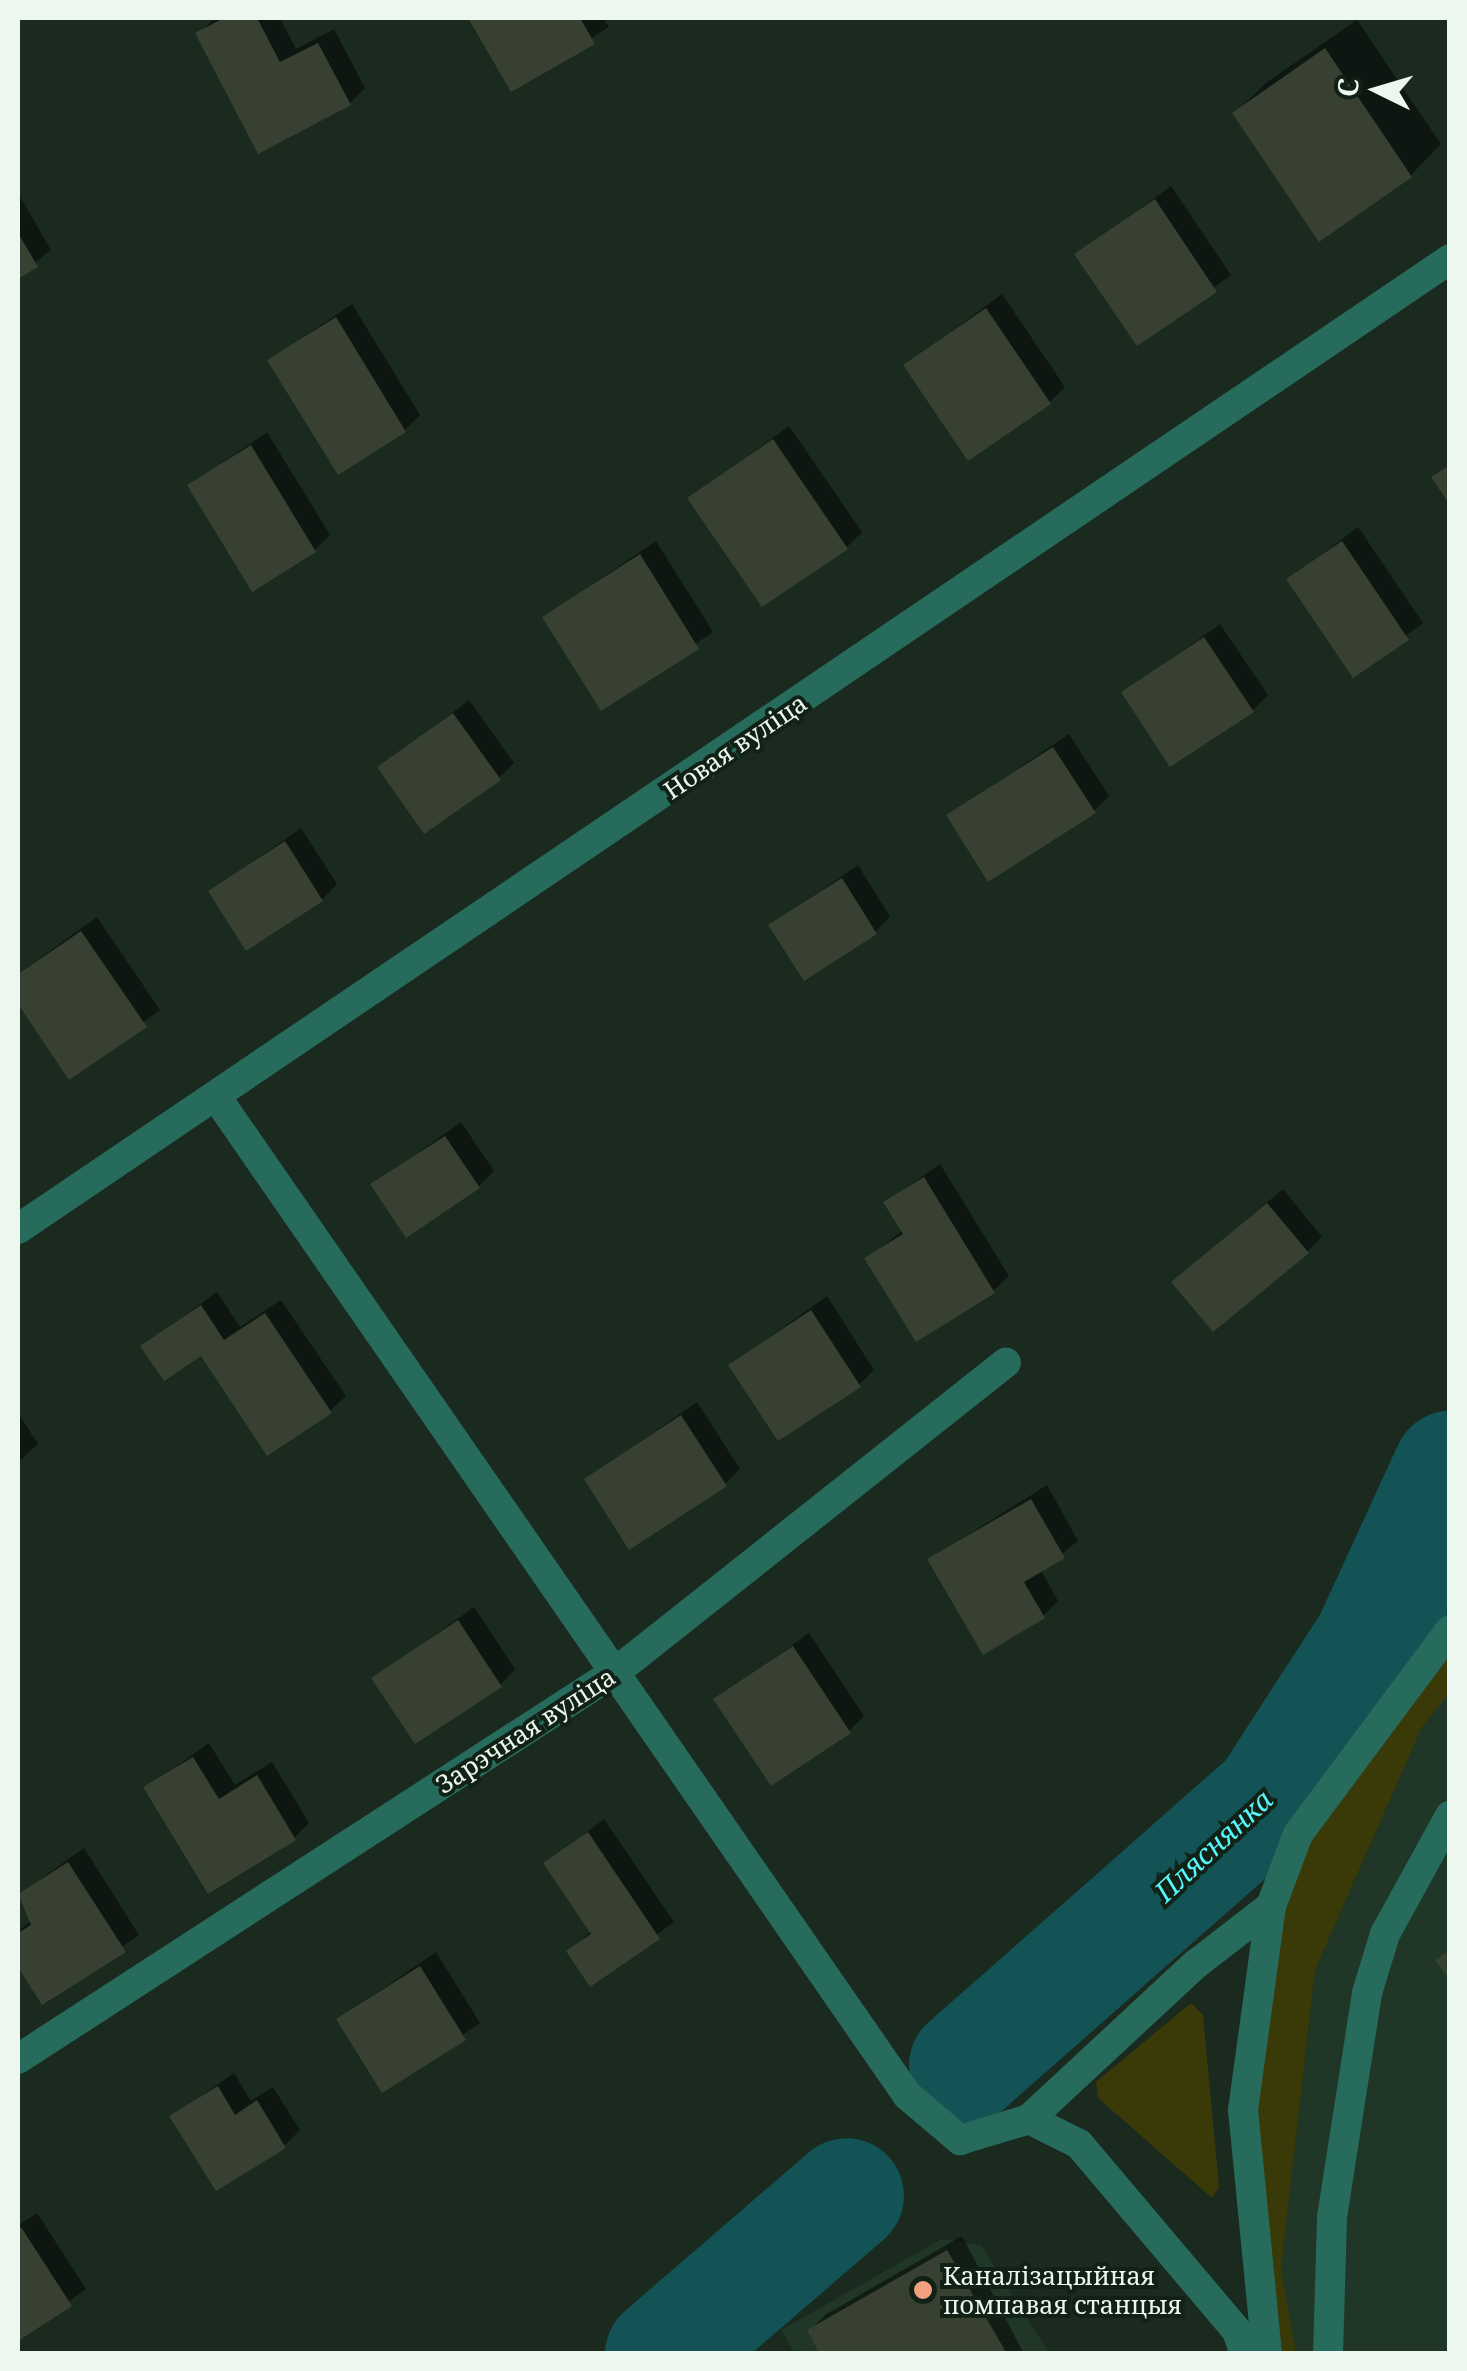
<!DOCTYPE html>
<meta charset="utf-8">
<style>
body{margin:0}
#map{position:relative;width:1467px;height:2371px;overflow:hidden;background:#1a2a1f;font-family:"Noto Serif",serif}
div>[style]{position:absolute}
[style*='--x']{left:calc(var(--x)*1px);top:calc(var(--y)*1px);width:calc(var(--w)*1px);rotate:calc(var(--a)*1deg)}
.built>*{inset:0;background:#203627}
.green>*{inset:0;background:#3a3a09}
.shadow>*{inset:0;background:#0007}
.river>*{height:115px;margin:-57.5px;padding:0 57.5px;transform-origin:57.5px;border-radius:57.5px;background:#135255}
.building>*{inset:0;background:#384131}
.minor>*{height:30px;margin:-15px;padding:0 15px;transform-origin:15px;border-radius:15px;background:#276b5d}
.dots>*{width:28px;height:28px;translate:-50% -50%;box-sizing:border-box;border:5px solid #112116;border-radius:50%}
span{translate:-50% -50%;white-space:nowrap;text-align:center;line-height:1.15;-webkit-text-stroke:8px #112116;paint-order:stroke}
.street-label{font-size:25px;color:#ecf7ef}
.poi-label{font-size:25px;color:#ecf7ef}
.left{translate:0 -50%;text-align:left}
.water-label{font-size:28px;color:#55f7fd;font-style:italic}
.frame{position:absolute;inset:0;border:20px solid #ecf7ef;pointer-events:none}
.north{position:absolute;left:1327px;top:40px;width:100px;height:100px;-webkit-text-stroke:8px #112116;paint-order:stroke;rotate:275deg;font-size:28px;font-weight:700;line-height:40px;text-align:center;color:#ecf7ef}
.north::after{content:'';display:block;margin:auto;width:35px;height:45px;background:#ecf7ef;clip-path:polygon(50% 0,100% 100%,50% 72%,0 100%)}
</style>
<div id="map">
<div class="built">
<div style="clip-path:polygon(1449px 1694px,1449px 2353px,1296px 2353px,1281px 2270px,1315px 1970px,1422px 1727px)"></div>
<div style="clip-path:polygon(942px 2239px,981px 2245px,1049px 2353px,795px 2353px,781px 2330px)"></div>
</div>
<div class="green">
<div style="clip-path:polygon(1449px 1630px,1449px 1694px,1422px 1727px,1315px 1970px,1281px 2269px,1296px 2353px,1267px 2354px,1243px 2110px,1294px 1844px)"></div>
<div style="clip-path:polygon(1191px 2003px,1203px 2015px,1219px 2187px,1212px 2198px,1098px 2098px,1096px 2082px)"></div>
</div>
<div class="shadow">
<div style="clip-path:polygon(215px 18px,280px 18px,296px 49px,334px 29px,365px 88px,350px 103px,198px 34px)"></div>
<div style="clip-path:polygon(471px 18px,603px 18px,609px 27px,512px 89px)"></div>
<div style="clip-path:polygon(1357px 20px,1441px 144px,1411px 175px,1320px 238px,1235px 113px,1266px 83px)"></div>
<div style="clip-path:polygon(1171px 186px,1231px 275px,1137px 343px,1077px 255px)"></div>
<div style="clip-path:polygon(18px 193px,51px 250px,18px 276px)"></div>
<div style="clip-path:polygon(1002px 294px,1065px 387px,1050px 402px,906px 365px)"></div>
<div style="clip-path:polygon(352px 304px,420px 415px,404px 431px,270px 360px)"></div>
<div style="clip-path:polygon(789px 426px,862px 532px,847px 547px,690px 498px)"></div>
<div style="clip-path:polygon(267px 432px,330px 535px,315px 550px,190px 485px)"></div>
<div style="clip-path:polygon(1358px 527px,1423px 623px,1354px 675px,1290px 579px)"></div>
<div style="clip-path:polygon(656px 541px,713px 632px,602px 708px,545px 617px)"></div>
<div style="clip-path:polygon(1220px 624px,1268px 695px,1253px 710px,1124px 693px)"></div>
<div style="clip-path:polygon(469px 700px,514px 763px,499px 778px,380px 768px)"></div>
<div style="clip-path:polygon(1069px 734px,1109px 796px,1094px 811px,949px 815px)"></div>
<div style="clip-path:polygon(301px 828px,337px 884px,322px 900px,211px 892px)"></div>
<div style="clip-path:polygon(858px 865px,890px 917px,875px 932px,771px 926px)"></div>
<div style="clip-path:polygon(97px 917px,160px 1010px,70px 1076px,18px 999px,18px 974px)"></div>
<div style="clip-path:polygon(461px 1122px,494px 1171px,478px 1187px,373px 1185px)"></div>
<div style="clip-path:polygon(940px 1164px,1009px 1276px,993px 1291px,867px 1259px,903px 1230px,886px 1202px)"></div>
<div style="clip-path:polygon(1283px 1189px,1322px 1237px,1307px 1252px,1190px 1267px)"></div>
<div style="clip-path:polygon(217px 1292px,240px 1327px,281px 1300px,346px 1396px,330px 1411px,202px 1352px,143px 1346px)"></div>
<div style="clip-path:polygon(827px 1296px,874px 1370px,859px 1385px,731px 1365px)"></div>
<div style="clip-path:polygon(697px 1402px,740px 1469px,725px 1484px,587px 1479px)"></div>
<div style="clip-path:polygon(18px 1413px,38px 1444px,18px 1462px)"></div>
<div style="clip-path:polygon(1047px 1485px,1078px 1541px,1041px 1570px,1058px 1601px,1043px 1616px,930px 1559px)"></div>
<div style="clip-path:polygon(474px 1607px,515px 1669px,500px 1685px,374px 1678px)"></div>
<div style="clip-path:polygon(809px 1633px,864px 1716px,849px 1731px,717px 1700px)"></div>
<div style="clip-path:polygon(209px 1743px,235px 1785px,272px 1762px,309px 1823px,294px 1838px,146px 1788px)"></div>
<div style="clip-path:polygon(604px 1819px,674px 1922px,591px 1983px,569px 1951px,592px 1931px,546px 1864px)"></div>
<div style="clip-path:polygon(84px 1848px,139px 1935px,42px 2002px,18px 1962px,18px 1931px,31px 1921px,18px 1895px)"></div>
<div style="clip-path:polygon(436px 1952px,480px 2023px,382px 2089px,339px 2019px)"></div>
<div style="clip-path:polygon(234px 2073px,251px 2101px,273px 2087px,300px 2130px,284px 2146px,172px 2117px)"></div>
<div style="clip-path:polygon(37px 2213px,86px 2289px,18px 2338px,18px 2226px)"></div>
<div style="clip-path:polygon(962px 2236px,1024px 2354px,823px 2354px,810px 2331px,825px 2315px)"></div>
</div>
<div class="river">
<div style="--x:966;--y:2065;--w:404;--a:-41.4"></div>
<div style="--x:1269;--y:1798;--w:186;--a:-57.1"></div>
<div style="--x:1370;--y:1642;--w:192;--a:-65.3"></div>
<div style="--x:662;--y:2354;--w:243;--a:-40.8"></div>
</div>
<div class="building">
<div style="clip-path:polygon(224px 18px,257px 18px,280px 62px,318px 43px,351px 105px,258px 154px,195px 33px)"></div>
<div style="clip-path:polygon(468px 18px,580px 18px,595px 44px,511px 92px)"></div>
<div style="clip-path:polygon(1325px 48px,1412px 177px,1319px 242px,1232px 113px)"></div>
<div style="clip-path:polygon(1155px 199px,1217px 292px,1137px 346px,1074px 254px)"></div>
<div style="clip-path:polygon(18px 233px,38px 267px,18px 279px)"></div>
<div style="clip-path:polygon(986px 308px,1051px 404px,968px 461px,903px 365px)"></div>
<div style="clip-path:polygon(336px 317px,406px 432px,338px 475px,267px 360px)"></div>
<div style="clip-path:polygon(773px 439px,848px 549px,762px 607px,687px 498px)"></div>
<div style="clip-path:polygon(251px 445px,316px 552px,252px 592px,187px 485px)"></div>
<div style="clip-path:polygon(1450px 465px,1450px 505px,1431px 477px)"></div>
<div style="clip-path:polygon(1342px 541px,1409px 640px,1353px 678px,1286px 579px)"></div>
<div style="clip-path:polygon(640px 554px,699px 649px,601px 711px,542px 617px)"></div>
<div style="clip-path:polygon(1204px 637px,1254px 712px,1170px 767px,1121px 692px)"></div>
<div style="clip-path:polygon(453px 713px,501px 780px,424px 834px,377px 767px)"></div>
<div style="clip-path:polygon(1053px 747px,1096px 813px,988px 882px,946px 815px)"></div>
<div style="clip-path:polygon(285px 841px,323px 901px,246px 951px,208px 891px)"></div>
<div style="clip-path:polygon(842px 878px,877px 934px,804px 981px,768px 925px)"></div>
<div style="clip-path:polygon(81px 931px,147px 1027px,69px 1080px,18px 1004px,18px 974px)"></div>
<div style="clip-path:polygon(445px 1136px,480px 1188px,406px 1238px,370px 1184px)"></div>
<div style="clip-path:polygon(924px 1177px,995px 1293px,916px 1342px,864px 1258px,903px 1234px,883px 1202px)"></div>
<div style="clip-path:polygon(1267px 1203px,1309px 1253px,1213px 1332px,1171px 1282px)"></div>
<div style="clip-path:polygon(201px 1305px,224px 1340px,265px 1313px,332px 1413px,267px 1456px,201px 1356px,164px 1381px,140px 1346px)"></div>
<div style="clip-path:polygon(811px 1310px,861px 1387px,778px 1441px,728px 1365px)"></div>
<div style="clip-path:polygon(681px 1415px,727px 1486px,629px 1550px,584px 1479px)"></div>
<div style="clip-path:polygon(1031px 1499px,1065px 1558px,1024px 1582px,1045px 1618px,983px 1655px,927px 1559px)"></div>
<div style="clip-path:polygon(458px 1620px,502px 1687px,415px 1744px,371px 1678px)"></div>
<div style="clip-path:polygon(793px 1646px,851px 1733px,771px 1786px,713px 1699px)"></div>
<div style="clip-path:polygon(193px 1757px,219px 1799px,257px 1775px,296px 1840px,208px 1894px,143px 1787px)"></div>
<div style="clip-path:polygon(588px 1832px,660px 1939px,590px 1987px,566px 1951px,591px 1934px,543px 1863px)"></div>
<div style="clip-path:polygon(68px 1862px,126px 1952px,42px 2005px,18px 1967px,18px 1933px,31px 1925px,18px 1894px)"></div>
<div style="clip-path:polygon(1450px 1950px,1450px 1980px,1435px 1960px)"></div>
<div style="clip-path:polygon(420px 1966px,466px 2040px,382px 2093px,336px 2019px)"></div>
<div style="clip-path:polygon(218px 2086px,235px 2115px,257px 2100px,286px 2148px,216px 2191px,169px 2116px)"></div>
<div style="clip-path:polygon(21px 2227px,72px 2306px,18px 2341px,18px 2229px)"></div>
<div style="clip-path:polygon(947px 2250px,1007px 2354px,820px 2354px,807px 2330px)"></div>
</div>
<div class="minor">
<div style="--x:217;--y:1098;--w:1212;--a:55.31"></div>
<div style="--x:907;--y:2095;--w:70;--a:40.3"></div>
<div style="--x:960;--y:2140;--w:72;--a:-16.9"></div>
<div style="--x:1029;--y:2119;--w:56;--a:26.6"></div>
<div style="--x:1079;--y:2144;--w:245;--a:49.8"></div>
<div style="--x:1237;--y:2331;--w:24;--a:71"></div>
<div style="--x:18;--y:1229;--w:1730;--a:-34.11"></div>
<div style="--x:18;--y:2059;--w:715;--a:-32.96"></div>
<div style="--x:618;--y:1670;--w:495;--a:-38.4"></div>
<div style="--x:1029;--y:2119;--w:228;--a:-42.9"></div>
<div style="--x:1196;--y:1964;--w:95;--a:-37.7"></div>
<div style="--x:1267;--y:2354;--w:245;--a:-95.6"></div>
<div style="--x:1243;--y:2110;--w:206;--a:-82.2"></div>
<div style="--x:1271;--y:1906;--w:77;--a:-69.4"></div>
<div style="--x:1298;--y:1834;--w:254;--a:-53.3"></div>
<div style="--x:1328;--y:2354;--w:137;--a:-88.3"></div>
<div style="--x:1332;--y:2217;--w:227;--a:-81.1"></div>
<div style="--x:1367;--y:1993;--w:62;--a:-73"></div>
<div style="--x:1385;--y:1934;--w:135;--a:-61.2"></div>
</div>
<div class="dots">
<div style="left:923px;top:2290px;background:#f2a07f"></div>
</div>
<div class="street-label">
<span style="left:735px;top:746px;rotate:-34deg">Новая вуліца</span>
<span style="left:525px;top:1730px;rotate:-33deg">Зарэчная вуліца</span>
</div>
<div class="poi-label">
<span class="left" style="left:943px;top:2290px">Каналізацыйная<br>помпавая станцыя</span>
</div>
<div class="water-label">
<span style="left:1213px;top:1845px;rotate:-43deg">Пляснянка</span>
</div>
<div class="frame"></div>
<div class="north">С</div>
</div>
